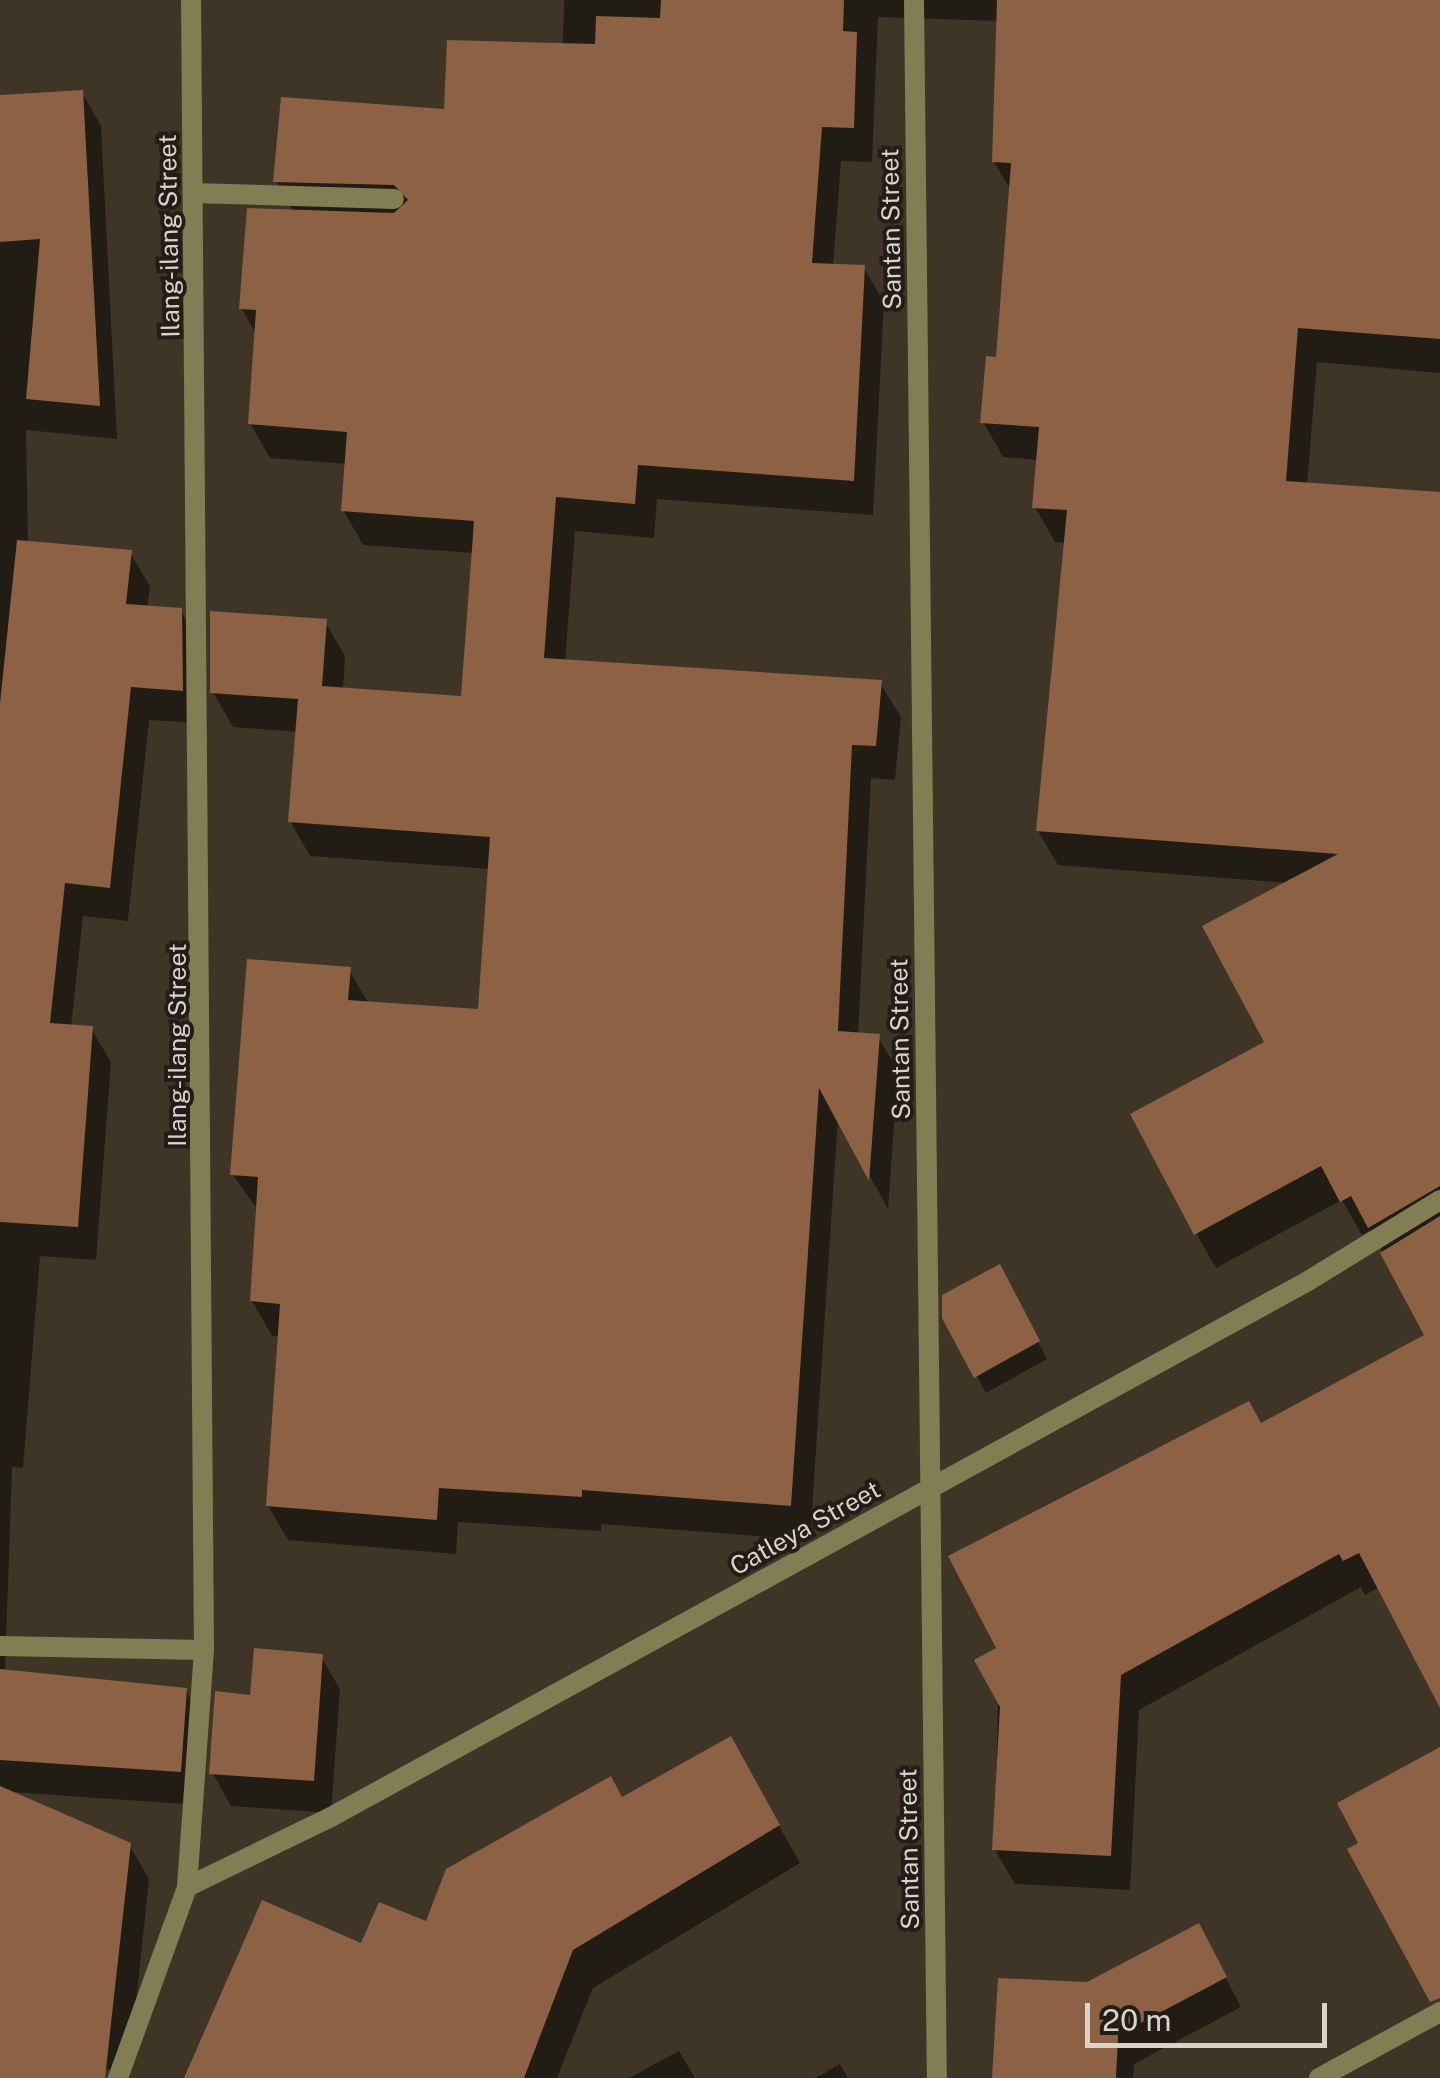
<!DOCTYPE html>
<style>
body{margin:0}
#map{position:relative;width:1440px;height:2078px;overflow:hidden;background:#3f3527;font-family:"Public Sans",sans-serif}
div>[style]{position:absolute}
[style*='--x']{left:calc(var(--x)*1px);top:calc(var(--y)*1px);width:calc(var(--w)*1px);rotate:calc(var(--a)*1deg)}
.shadow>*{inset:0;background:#0007}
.building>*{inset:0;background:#8d6143}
.lane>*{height:20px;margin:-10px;padding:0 10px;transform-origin:10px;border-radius:10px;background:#837d53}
.street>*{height:20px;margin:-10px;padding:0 10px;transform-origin:10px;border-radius:10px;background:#837d53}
span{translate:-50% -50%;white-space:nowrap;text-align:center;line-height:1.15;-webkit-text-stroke:8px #221e17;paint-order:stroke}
.street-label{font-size:25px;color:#d9d3ca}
.scale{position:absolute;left:1085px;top:2003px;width:242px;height:45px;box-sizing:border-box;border:5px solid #d9d3ca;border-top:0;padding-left:12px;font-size:30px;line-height:35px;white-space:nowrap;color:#d9d3ca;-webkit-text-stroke:8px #221e17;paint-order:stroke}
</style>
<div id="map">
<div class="shadow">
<div style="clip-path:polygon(564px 0,1440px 0,1440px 373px,1317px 362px,1307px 485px,1440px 494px,1440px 1702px,1379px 1587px,1365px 1595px,1361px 1587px,1139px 1710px,1130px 1890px,1015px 1884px,995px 1850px,999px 1649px,1261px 1426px,1427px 1336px,1371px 1230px,1362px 1235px,1342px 1200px,1216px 1268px,1196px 1233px,1267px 1043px,1289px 883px,1058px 865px,1038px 831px,1066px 543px,1055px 542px,1035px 507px,1038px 460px,1003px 457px,983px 422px,998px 360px,1012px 192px,994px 162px,999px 21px,878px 17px,872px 162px,841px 161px,833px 266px,864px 268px,884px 302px,873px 515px,657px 499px,654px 538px,575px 531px,565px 662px,880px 683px,901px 717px,895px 780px,871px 778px,858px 1035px,878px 1037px,898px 1071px,888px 1209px,838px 1118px,810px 1540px,601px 1524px,601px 1531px,458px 1522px,456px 1554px,288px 1540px,268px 1506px,281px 1336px,272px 1336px,252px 1301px,258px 1210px,233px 1175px,349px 970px,369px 1004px,480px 1011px,490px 869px,310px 856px,290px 821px,298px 732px,233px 727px,213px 692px,325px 622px,345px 656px,343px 690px,463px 699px,474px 553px,363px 545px,343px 510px,347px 464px,270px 458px,250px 423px,256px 334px,242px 309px,294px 212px,276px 181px,447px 112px,563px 46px)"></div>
<div style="clip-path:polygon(82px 93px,101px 126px,117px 439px,26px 430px,28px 543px,130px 553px,150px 586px,147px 608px,181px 611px,200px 645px,201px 723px,149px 720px,128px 921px,83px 916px,71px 1027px,91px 1028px,111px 1062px,96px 1260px,40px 1256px,23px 1468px,12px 1467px,5px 1672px,186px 1691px,205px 1724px,200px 1805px,10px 1792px,129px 1845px,149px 1879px,128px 2078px,103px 2067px,101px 2078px,0 2078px,0 97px)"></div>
<div style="clip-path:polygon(1008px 1283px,1047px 1359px,986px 1393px,945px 1317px)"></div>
<div style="clip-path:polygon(321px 1657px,340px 1689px,331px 1813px,231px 1806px,213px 1774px,252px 1698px)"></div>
<div style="clip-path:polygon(730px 1740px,800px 1863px,593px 1988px,557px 2078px,187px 2078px,363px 1947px,427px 1925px)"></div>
<div style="clip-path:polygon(1214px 1955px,1241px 2007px,1134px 2064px,1133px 2078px,994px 2078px)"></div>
<div style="clip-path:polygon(679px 2051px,695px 2078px,629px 2078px)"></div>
<div style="clip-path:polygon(840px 2064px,848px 2078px,815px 2078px)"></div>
</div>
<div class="building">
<div style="clip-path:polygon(661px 0,844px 0,843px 31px,857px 32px,854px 128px,822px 127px,812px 263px,865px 265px,854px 481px,638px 465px,635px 504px,556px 497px,544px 658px,882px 680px,876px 746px,852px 745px,838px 1031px,880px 1034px,869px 1181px,819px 1088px,791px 1506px,582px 1490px,582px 1497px,439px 1488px,437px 1520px,266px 1506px,280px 1304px,250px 1301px,258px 1177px,230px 1175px,247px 959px,351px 967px,348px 1000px,478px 1009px,490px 837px,288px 822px,298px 699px,210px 693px,210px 611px,327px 619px,322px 686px,461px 696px,474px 521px,341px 511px,347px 432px,248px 424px,256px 310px,239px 309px,247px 208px,394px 213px,408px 200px,394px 185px,273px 182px,281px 97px,444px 109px,447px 40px,595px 44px,596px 16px,660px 18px)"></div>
<div style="clip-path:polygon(997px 0,1440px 0,1440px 339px,1298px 328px,1286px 481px,1440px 492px,1440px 1186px,1368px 1228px,1351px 1196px,1340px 1202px,1321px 1166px,1194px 1235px,1130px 1114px,1264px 1042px,1202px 926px,1338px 854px,1036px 831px,1067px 510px,1032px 508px,1039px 427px,980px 423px,986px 356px,996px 357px,1011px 163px,992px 162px)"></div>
<div style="clip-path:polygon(83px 90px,87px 164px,100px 406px,26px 399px,40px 239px,0 242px,0 95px)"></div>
<div style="clip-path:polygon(17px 540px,132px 550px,126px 604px,182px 608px,183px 691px,131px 687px,110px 888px,65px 883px,50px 1023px,93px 1026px,78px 1227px,0 1222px,0 703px)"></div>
<div style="clip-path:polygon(1440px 1216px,1440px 1708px,1359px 1553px,1343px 1561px,1339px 1554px,1121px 1675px,1111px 1856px,992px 1850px,1000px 1707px,974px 1660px,996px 1648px,948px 1556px,1249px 1401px,1261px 1423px,1424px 1335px,1380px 1253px)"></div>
<div style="clip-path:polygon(1000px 1264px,1040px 1341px,974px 1378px,942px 1318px,942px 1295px)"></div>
<div style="clip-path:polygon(254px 1648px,323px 1654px,314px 1781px,209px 1774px,215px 1691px,250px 1695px)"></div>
<div style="clip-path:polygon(0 1669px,187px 1688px,181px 1772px,0 1760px)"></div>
<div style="clip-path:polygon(731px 1736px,780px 1825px,573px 1950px,524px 2078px,184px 2078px,262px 1900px,361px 1943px,379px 1902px,426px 1921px,446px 1869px,611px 1776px,622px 1797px)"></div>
<div style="clip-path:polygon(1440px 1747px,1440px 1998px,1430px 2002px,1347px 1849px,1358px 1843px,1337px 1803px)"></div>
<div style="clip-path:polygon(0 1786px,131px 1843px,105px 2078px,0 2078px)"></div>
<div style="clip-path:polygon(1199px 1923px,1227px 1977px,1118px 2035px,1116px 2078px,992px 2078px,998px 1978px,1087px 1982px)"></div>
</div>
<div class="lane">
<div style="--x:194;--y:193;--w:200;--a:1.7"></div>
<div style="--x:0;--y:1646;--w:204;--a:1.1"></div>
</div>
<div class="street">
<div style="--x:914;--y:0;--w:2078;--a:89.37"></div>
<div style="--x:187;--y:1887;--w:160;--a:-25.9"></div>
<div style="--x:331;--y:1817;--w:1114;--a:-28.75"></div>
<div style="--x:1308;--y:1281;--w:155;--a:-31.5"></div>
<div style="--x:118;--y:2078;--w:203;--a:-70.1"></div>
<div style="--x:187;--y:1887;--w:238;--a:-85.9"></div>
<div style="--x:204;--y:1650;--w:1650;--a:-90.45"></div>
<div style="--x:1319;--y:2078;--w:138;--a:-28.6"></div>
</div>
<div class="street-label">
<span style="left:891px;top:229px;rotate:-91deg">Santan Street</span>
<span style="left:169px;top:236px;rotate:-91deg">Ilang-ilang Street</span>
<span style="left:900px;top:1039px;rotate:-91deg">Santan Street</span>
<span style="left:177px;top:1045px;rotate:-90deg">Ilang-ilang Street</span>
<span style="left:805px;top:1528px;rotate:-29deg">Catleya Street</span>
<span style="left:909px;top:1849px;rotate:-91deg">Santan Street</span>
</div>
<div class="scale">20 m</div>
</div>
